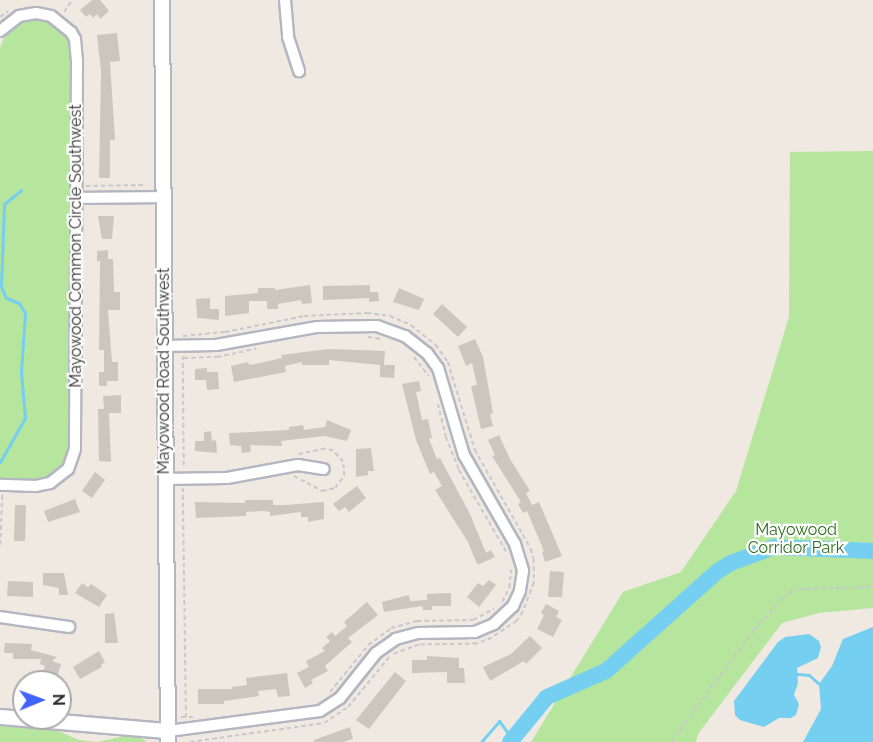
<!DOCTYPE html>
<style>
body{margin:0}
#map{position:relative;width:873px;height:742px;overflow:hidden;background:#efe9e1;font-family:Raleway,sans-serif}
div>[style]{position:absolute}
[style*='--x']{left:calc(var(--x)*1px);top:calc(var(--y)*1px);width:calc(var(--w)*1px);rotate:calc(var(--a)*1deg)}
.green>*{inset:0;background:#b6e59e}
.water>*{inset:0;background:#75cff0}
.stream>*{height:3px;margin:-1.5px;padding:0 1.5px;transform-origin:1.5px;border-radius:1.5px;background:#75cff0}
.river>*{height:16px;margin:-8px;padding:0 8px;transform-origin:8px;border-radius:8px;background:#75cff0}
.building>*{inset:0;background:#cbc7bf}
.path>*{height:1.5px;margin-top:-0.75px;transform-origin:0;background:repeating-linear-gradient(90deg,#c9c9c9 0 4.5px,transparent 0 7.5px)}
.roads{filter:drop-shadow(2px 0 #b4b7c1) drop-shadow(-2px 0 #b4b7c1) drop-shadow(0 2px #b4b7c1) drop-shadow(0 -2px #b4b7c1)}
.minor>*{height:10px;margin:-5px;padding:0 5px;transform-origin:5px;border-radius:5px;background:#fff}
.tertiary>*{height:14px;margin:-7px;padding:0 7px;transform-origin:7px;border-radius:7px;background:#fff}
span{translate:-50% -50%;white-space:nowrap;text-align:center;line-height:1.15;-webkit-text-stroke:4.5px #fff;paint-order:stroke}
.street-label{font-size:16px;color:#2e2e2e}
.park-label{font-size:16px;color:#2c6e1b}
.north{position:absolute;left:12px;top:670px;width:60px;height:60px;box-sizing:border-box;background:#fff;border:2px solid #ababab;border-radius:50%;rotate:89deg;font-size:16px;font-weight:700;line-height:24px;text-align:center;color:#2e2e2e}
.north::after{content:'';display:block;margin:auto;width:21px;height:27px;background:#4264fb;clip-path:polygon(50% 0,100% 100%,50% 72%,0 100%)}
</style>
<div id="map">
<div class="green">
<div style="clip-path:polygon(36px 19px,48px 21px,61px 30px,69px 41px,70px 49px,70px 440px,66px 459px,53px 474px,36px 479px,0 479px,0 48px,5px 35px,14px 25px)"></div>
<div style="clip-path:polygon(873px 151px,873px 608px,819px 613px,782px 623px,698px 734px,696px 742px,531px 742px,623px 592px,681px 572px,736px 491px,789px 317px,790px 152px)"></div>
<div style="clip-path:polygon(0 726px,56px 730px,79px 740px,97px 742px,129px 735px,140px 737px,147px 742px,0 742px)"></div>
</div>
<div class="water">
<div style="clip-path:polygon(873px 627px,873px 742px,803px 742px,821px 709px,819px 684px,832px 666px,843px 639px)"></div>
<div style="clip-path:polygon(809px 634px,819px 641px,821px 647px,818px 658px,797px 668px,798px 683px,794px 695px,799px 704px,796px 715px,791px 718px,779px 718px,764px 727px,740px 720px,735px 715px,734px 701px,778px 642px,785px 637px)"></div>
</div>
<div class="stream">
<div style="--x:0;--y:462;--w:51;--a:-60.4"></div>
<div style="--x:25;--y:418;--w:46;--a:-95"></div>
<div style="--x:21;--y:372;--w:59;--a:-86.1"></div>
<div style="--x:25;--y:313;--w:12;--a:-121"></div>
<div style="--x:19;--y:303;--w:14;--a:-159"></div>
<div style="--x:6;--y:298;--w:12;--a:-114"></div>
<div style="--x:1;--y:287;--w:83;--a:-87.9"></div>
<div style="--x:4;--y:204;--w:22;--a:-39"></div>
<div style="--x:797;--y:674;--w:12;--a:5"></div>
<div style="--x:809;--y:675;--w:13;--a:42"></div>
<div style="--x:481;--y:742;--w:28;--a:-49"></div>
<div style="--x:499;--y:721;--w:21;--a:53"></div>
</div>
<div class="river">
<div style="--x:510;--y:742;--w:58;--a:-50.6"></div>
<div style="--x:547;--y:697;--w:64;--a:-23.8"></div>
<div style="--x:606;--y:671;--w:150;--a:-41.8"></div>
<div style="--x:718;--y:571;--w:15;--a:-32"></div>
<div style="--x:731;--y:563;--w:46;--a:-20.4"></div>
<div style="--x:774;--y:547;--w:99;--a:2.3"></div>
</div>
<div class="building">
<div style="clip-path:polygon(92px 0,100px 0,109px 11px,100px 19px,97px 14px,93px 18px,90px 14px,86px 17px,80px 10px)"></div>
<div style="clip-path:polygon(117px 33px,120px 61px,110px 62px,115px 140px,110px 140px,110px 178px,99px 178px,101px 72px,97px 35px)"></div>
<div style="clip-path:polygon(98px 216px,114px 216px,112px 239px,102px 239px)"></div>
<div style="clip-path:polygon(108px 250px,108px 259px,113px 259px,114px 292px,120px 292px,120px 310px,108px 310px,112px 362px,118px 362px,118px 381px,107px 381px,107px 386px,99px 386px,99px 372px,104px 372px,104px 350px,99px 350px,100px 261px,97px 261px,97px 251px)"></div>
<div style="clip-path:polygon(310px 285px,312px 303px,302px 304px,301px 300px,278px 304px,278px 309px,267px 309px,267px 301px,249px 301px,249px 313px,225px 316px,225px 296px,258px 293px,258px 288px,275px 288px,275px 290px)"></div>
<div style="clip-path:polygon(370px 285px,370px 292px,378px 292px,379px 301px,369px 302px,369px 298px,323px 300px,323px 286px)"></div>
<div style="clip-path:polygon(399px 288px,424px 299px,419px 310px,393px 302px)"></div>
<div style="clip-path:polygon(210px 298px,210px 309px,219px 309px,219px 320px,197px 318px,196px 299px)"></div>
<div style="clip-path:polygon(442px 304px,467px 327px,458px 337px,433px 314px)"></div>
<div style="clip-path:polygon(475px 339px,483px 357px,493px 413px,490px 414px,493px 426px,481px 429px,471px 386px,477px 385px,472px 363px,466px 366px,458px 346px)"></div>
<div style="clip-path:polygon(328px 349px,385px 351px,384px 365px,395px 365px,394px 378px,380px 377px,380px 365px,329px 360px,329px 365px,302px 365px,302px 362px,285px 366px,286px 372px,234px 382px,231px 366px,248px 362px,249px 365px,255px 364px,282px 358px,281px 355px)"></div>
<div style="clip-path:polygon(207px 368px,207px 372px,218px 372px,219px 389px,207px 390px,206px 380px,195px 380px,195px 369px)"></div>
<div style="clip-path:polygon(419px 381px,421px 391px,416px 392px,422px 420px,428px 419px,432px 438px,429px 439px,437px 459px,440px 458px,470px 514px,486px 553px,491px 550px,495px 557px,480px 564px,477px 564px,468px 542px,435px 490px,442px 486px,434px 472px,430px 474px,416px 440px,402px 384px)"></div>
<div style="clip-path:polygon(121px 395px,121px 413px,109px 413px,111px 462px,99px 461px,98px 409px,104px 409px,103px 396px)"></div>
<div style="clip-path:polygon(327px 420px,351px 430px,347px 441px,324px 436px,281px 441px,282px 446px,250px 445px,251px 452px,242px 453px,241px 446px,230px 445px,229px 433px,289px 430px,289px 427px,303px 425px,304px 430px,325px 427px)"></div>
<div style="clip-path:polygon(211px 431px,212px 441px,216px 440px,217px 453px,195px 451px,195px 441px,204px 441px,204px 432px)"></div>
<div style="clip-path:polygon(499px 435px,510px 459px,530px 491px,526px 493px,532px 505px,539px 502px,562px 556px,545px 562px,542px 552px,544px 551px,527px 511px,523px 513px,518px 504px,521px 502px,492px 456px,495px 455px,488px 440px)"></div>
<div style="clip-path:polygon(371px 448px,374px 471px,368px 471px,368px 475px,356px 477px,356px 449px)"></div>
<div style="clip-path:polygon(95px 472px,105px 480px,92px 498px,82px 491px)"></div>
<div style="clip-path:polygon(357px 486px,366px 498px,349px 512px,345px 507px,339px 511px,333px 504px)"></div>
<div style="clip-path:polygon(75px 499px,80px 512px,48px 522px,44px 511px)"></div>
<div style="clip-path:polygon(245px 500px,273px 500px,273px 505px,285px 505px,324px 502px,324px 519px,308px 522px,308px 517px,301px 517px,301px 512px,270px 516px,270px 512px,263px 511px,246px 512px,246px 516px,196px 518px,195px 502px,245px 503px)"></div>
<div style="clip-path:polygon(15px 505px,26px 505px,25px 541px,14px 541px)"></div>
<div style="clip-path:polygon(550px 571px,564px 572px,562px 597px,548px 597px)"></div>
<div style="clip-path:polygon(43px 573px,64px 573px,68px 595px,59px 595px,59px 588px,43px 585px)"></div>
<div style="clip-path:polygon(489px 580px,496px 585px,479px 607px,467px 597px,478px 583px,483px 586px)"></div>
<div style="clip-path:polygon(8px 581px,33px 582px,33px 597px,7px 596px)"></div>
<div style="clip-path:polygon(82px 583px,88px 587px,91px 584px,107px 595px,99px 607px,75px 593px)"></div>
<div style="clip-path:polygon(451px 593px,451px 606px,432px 606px,432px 610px,423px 610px,422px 606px,384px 612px,382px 602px,409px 595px,410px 601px,427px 600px,427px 594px)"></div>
<div style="clip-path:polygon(367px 602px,378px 615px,348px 638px,352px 642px,325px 666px,328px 671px,311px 680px,313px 683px,305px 688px,297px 673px,309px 667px,306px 661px,325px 651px,322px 648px,330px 641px,326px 637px,332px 632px,335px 636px,347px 626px,344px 622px)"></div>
<div style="clip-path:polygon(546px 604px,559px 611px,556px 617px,562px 620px,553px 637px,537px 629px,544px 615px,541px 613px)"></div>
<div style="clip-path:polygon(114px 613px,118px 643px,105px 643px,105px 614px)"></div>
<div style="clip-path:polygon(530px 636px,542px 648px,526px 664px,524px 661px,490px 681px,483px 667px,511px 654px)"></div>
<div style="clip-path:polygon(5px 643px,32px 644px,31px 650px,57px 657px,52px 661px,61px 664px,57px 678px,42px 674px,45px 666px,40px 664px,41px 659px,13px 659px,13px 653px,4px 653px)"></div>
<div style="clip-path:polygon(99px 651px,105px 662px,101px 665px,102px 667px,80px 679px,73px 667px)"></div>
<div style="clip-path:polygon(427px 656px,459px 658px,459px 668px,464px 668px,465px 683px,447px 683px,447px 672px,412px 673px,412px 660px,427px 660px)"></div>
<div style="clip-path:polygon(395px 672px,406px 681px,369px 729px,356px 720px)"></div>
<div style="clip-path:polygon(287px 673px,290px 696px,278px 697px,276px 689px,258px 691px,259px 696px,224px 701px,224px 704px,198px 704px,198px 689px,232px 689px,232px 687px,247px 685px,246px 678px)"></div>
<div style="clip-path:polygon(350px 727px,353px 739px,343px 742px,314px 742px,314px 740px)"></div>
</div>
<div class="path">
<div style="--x:64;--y:12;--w:14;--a:-56"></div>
<div style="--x:0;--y:17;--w:10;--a:-37"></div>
<div style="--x:86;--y:186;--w:58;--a:-1"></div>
<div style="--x:183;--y:336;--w:42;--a:-5.4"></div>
<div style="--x:225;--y:332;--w:81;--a:-11.4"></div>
<div style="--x:304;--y:316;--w:63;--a:-2.7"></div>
<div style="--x:367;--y:313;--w:23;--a:7"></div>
<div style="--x:390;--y:316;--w:23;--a:23"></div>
<div style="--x:411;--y:325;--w:32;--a:39"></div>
<div style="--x:436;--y:345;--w:21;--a:55"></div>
<div style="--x:448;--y:362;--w:92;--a:72.9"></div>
<div style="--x:475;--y:450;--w:114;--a:60.5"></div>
<div style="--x:531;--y:549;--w:10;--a:73"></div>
<div style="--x:534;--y:559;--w:24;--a:90"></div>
<div style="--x:534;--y:583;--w:31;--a:111"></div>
<div style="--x:523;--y:612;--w:11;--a:124"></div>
<div style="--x:517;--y:621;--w:30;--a:146"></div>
<div style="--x:492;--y:638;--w:16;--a:158"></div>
<div style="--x:477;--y:644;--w:58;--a:179"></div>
<div style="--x:419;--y:645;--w:27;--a:160"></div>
<div style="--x:368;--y:337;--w:13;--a:9"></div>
<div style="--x:183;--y:356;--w:112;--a:89.5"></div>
<div style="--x:414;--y:357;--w:24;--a:52"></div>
<div style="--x:184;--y:358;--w:33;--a:-2"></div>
<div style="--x:217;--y:357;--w:40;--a:-12"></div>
<div style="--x:438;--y:404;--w:34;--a:76"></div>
<div style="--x:446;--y:437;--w:35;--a:68"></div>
<div style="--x:459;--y:470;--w:94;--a:59.9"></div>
<div style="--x:294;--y:476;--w:32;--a:28"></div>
<div style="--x:322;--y:491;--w:13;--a:-13"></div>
<div style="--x:335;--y:488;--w:15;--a:-53"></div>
<div style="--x:344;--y:476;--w:14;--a:-94"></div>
<div style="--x:343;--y:462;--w:15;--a:-132"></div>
<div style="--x:333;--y:451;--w:8;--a:-166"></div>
<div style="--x:325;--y:449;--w:29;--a:168"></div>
<div style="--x:183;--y:488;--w:229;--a:89.2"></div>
<div style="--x:0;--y:545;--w:50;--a:-87.7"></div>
<div style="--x:502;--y:602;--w:16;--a:-63"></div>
<div style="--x:509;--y:588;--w:18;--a:-84"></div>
<div style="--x:330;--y:692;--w:60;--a:-51"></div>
<div style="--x:368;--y:645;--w:29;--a:-36"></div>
<div style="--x:391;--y:628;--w:27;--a:-15"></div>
<div style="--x:417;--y:621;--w:56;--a:-1"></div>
<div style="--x:473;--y:620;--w:24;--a:-28"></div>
<div style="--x:181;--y:717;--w:13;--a:0"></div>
<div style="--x:190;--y:742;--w:135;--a:-8.1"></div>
<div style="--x:324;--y:723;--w:29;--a:-34"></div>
<div style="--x:348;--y:707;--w:66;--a:-50.5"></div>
<div style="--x:671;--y:742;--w:139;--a:-53.5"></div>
<div style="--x:754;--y:630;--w:43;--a:-48.8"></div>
<div style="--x:782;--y:598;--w:14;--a:-36"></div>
<div style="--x:793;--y:590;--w:13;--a:-4"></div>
<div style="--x:806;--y:589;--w:67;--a:-1.7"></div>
</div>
<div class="roads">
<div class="minor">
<div style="--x:285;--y:0;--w:37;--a:85"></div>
<div style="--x:288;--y:37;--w:36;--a:72"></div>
<div style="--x:0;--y:31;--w:24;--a:-38"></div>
<div style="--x:19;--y:16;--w:17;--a:-10"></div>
<div style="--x:36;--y:13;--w:15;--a:11"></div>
<div style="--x:51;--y:16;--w:26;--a:39"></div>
<div style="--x:71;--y:32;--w:8;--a:60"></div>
<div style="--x:75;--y:39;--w:21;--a:85"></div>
<div style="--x:77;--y:60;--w:389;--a:90.3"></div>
<div style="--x:75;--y:449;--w:21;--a:109"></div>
<div style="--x:68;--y:469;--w:23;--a:142"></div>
<div style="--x:50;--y:483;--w:14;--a:168"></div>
<div style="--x:36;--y:486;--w:36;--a:-178"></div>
<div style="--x:76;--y:198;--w:87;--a:-0.7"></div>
<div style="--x:163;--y:346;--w:53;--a:-1.1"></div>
<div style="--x:216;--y:345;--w:103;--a:-10.1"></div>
<div style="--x:317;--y:327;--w:60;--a:-1"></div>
<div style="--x:377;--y:326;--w:30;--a:20"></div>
<div style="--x:405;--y:336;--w:28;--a:38"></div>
<div style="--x:427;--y:353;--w:19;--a:54"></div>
<div style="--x:438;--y:368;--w:91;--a:73.4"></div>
<div style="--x:464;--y:455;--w:103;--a:60.2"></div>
<div style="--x:515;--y:544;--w:28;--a:73"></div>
<div style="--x:523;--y:571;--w:20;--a:99"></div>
<div style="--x:520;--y:591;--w:17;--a:115"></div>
<div style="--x:513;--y:606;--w:26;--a:137"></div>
<div style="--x:494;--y:624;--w:21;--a:157"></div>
<div style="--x:475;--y:632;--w:57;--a:179"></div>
<div style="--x:418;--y:633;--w:23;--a:165"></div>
<div style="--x:396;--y:639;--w:24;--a:145"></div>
<div style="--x:376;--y:653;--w:58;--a:128.7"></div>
<div style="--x:340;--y:698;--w:24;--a:147"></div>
<div style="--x:320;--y:711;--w:153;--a:172.5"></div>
<div style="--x:164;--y:479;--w:63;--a:-0.9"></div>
<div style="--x:227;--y:478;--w:72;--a:-10.4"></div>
<div style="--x:298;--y:465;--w:26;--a:9"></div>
<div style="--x:0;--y:617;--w:70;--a:8.2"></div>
</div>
<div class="tertiary">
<div style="--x:162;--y:0;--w:742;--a:89.54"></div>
<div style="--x:0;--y:717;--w:169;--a:4.8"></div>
</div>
</div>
<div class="street-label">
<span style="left:76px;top:246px;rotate:-90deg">Mayowood Common Circle Southwest</span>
<span style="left:164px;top:371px;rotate:-90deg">Mayowood Road Southwest</span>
</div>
<div class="park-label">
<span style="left:796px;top:539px">Mayowood<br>Corridor Park</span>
</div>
<div class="north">N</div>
</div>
